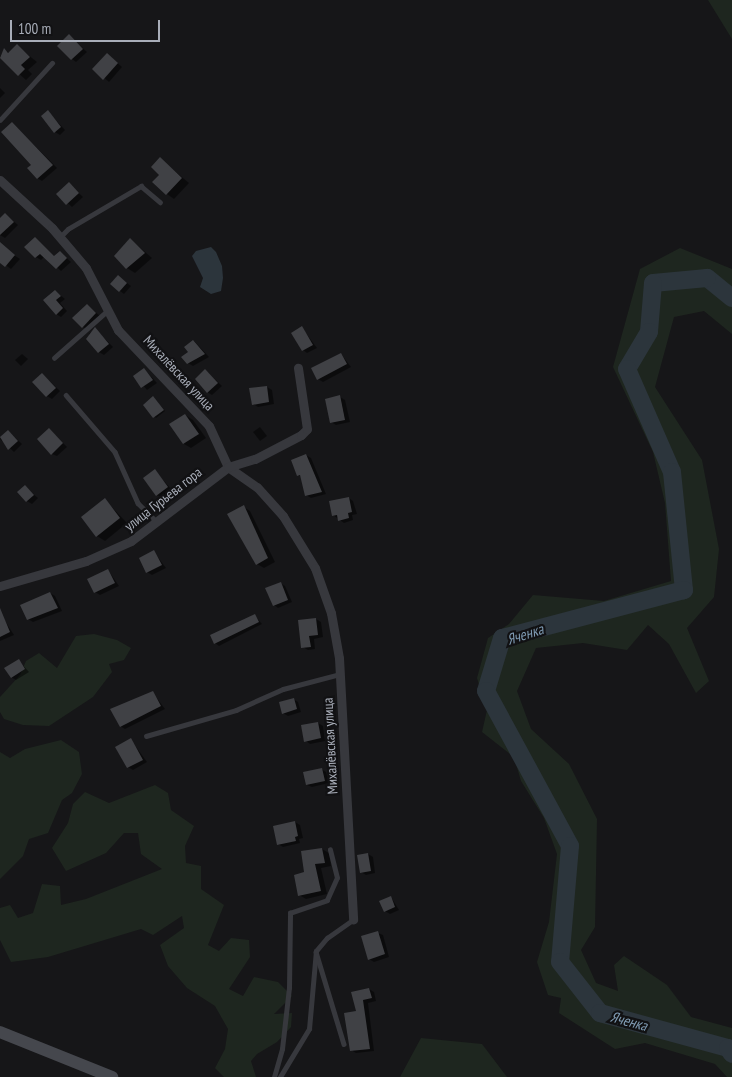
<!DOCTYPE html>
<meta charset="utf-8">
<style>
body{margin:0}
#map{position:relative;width:732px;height:1077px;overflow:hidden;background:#161618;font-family:"PT Sans Narrow",sans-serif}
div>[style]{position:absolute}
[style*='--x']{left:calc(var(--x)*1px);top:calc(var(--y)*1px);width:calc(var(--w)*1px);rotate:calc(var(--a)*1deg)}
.green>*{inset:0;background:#1e261f}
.water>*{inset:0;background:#2c353c}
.shadow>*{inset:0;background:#0007}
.river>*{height:18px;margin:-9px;padding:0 9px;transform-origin:9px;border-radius:9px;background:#2c353c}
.building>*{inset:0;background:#404145}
.service>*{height:4.5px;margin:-2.25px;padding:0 2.25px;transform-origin:2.25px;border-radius:2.25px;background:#37383d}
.minor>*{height:9px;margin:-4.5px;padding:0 4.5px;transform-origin:4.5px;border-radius:4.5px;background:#37383d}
.secondary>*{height:12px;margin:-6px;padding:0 6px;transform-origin:6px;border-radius:6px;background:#45474d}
span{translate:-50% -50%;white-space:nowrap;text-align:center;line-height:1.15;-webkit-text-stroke:4.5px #111113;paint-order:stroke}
.street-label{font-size:14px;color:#a8adb8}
.water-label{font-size:15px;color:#7f9bb3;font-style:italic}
.scale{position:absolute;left:10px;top:20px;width:150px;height:22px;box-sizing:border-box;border:2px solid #a8adb8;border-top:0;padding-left:6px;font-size:15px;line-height:18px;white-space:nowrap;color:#a8adb8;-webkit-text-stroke:4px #111113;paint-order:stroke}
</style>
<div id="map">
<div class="green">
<div style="clip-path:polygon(708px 0,732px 0,732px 39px)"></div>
<div style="clip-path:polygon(680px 248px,732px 269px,732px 334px,704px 311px,674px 317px,655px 387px,702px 460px,719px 549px,714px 597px,687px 628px,709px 681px,696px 693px,669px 644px,648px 625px,627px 650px,583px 643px,536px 648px,517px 691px,531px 729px,569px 764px,597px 819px,595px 927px,581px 950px,596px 983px,618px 991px,614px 965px,624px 956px,667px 985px,691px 1017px,732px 1028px,732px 1077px,727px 1077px,715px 1064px,645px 1043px,615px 1049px,559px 1013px,561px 998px,548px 995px,537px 962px,549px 922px,557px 854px,544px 818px,521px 781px,514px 757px,482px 732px,487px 710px,477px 678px,488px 638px,509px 624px,533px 595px,604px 601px,671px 581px,665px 503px,653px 452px,613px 367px,640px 269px)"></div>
<div style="clip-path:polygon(94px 634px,117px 640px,131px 648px,124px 660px,109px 664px,112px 672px,93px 697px,49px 726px,23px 725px,4px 719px,0 712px,0 697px,20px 675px,26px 661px,39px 653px,57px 668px,76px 636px)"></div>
<div style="clip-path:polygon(61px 740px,79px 752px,82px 774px,72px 793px,62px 800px,48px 833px,29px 839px,23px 856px,0 879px,0 752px,10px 758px,25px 749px)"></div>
<div style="clip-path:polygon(155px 785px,168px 793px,171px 810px,194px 826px,185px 846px,186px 863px,201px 866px,201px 889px,224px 905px,208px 945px,219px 951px,231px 938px,249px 940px,250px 957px,229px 989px,243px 996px,254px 977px,278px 982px,292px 996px,274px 1014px,292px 1013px,291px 1027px,277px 1042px,257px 1054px,251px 1061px,256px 1077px,224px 1077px,215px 1068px,225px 1049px,228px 1029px,215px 1006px,187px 988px,168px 966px,160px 945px,184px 928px,182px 916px,153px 935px,141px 929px,48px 957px,11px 962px,0 940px,0 908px,10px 905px,18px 918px,33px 913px,42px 884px,60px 886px,61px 905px,86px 899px,162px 869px,141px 854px,138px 833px,124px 833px,106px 853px,66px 871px,52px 848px,68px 823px,73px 804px,85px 792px,109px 803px)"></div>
<div style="clip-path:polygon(421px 1038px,482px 1044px,507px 1077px,400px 1077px)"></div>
</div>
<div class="water">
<div style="clip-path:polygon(211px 247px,216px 252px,222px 266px,223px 278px,221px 291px,211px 294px,200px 287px,203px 278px,192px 256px,196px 251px)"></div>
</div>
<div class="shadow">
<div style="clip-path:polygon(69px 36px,87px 52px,76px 62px,72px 59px)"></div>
<div style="clip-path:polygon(17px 46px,37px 62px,28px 70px,32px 74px,26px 80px,0 57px,4px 50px,10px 53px)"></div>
<div style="clip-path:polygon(107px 54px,122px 67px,109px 82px,94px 69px)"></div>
<div style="clip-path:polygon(0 88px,5px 93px,0 98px)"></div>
<div style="clip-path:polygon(48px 112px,65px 130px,60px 135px,55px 132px)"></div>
<div style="clip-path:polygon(12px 123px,57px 168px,42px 181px,37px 178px)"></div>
<div style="clip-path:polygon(160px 159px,189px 183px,174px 199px,167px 194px,161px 175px)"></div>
<div style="clip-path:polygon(69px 184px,83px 197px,72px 207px,58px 194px)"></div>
<div style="clip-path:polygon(5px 214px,18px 225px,5px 238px,0 235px,0 219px)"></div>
<div style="clip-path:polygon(35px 238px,55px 257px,60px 252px,71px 262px,61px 271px,45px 256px,41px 260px,36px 257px,26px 247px)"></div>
<div style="clip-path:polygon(130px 239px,152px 258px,135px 273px,127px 268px)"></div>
<div style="clip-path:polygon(0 246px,20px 259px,11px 269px,0 261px)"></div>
<div style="clip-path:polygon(118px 276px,131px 286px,124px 294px,120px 291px)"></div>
<div style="clip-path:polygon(55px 291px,65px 299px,60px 303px,67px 311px,61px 317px,56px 314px)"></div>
<div style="clip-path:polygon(87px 305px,100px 316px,88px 330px,83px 327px)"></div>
<div style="clip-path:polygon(302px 328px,317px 348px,307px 353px,303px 350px)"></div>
<div style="clip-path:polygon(95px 329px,113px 347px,104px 355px,99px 352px,89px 334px)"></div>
<div style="clip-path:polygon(194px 341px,209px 357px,193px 366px,188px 363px)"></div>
<div style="clip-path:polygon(22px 354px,28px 359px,21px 366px,15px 360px)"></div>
<div style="clip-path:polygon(341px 354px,351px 367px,323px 382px,318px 379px)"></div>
<div style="clip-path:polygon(144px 369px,157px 383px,147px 390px,135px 376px)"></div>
<div style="clip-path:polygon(206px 371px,222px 386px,212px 395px,207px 392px)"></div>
<div style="clip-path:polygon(42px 374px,60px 391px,52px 399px,47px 396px)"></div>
<div style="clip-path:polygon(267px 387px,272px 390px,274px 404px,258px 407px,253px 404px)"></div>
<div style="clip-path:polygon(340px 397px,345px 400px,350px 422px,336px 425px,331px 422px)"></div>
<div style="clip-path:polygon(154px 398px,165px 411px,156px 418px,144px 405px)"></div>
<div style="clip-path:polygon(185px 415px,193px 420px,206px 438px,191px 448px,184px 444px)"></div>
<div style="clip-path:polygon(260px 427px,267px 436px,260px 441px,253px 432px)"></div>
<div style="clip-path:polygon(49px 429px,67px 447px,57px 456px,52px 454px)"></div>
<div style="clip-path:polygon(8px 431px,22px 444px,14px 452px,0 439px)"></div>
<div style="clip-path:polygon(306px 455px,311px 458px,326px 494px,311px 498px,306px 495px,302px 477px,298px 475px)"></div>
<div style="clip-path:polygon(155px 471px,172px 490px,162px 498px,157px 495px)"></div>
<div style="clip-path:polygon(25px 487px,38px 498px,32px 504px,27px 501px)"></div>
<div style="clip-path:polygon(349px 498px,353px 501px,357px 514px,352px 515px,353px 520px,344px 523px,333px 515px)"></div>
<div style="clip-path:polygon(105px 500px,127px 523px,105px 541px,97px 536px)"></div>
<div style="clip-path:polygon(244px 507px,250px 511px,275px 562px,264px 568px,257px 564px)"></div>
<div style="clip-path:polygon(154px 552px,166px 568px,152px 575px,147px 572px)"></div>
<div style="clip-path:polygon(108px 570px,119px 586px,100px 595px,95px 592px)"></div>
<div style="clip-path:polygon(280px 583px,285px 586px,292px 602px,278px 608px,274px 605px)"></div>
<div style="clip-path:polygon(50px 593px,55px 596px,62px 611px,33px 622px,28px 619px)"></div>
<div style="clip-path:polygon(255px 616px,262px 624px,219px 646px,215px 643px)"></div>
<div style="clip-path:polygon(316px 619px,321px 622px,323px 637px,314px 639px,315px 649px,308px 650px,303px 647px)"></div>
<div style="clip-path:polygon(5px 621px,14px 635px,0 641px,0 623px)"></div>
<div style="clip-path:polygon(19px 661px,29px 672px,16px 680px,11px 677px)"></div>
<div style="clip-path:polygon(153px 693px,165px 709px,125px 729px,120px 726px,112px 710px)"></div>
<div style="clip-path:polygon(293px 699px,298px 702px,301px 712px,288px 716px,283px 713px)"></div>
<div style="clip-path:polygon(318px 723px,323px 726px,325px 741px,310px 744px,306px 741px)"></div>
<div style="clip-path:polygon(131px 740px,147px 762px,133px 770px,128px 767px)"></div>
<div style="clip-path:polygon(321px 769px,326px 772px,329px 783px,312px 787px,307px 785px)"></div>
<div style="clip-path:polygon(295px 822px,300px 825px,303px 838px,299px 839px,300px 843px,283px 847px,278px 844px)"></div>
<div style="clip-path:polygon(322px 849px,329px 853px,331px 866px,321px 868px,327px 894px,306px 899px,299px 895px,306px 873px)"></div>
<div style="clip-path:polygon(368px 854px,373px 857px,375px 873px,366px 875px,361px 872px)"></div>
<div style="clip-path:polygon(391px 897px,399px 910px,390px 914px,385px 911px)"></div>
<div style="clip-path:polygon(378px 933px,383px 935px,389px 957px,374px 962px,369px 959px)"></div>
<div style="clip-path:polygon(369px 989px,374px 992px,376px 1001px,368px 1003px,374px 1051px,356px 1053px,351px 1050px,357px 1012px,352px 993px)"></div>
</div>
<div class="river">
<div style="--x:732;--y:298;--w:32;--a:-141"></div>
<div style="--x:707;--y:278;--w:54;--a:174.7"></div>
<div style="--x:653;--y:283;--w:49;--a:94.7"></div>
<div style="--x:649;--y:332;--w:43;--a:120.7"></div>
<div style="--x:627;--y:369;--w:112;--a:66.4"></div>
<div style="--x:672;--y:472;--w:119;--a:84.2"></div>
<div style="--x:684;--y:590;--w:188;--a:165.2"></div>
<div style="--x:502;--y:638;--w:55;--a:106.8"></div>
<div style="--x:486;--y:691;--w:176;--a:61.5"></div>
<div style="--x:570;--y:846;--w:116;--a:94.9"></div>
<div style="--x:560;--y:962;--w:65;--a:51.9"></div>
<div style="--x:600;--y:1013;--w:133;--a:15.3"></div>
<div style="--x:728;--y:1048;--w:7;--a:56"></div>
</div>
<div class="building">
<div style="clip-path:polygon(69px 34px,83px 49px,71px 60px,57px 46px)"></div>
<div style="clip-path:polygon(17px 44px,30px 57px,21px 65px,25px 69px,18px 76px,0 58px,4px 48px,8px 53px)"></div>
<div style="clip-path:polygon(107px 53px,118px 63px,103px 80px,92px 69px)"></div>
<div style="clip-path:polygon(48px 110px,61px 127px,54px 133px,41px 116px)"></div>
<div style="clip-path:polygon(12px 122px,53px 165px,37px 179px,27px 168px,31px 165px,1px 132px)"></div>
<div style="clip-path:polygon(160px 157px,182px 178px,166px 195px,152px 182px,159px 175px,151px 167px)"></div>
<div style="clip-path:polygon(69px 182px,79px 193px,66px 205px,56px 194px)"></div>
<div style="clip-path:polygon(5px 213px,14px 222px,0 235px,0 218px)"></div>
<div style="clip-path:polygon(35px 237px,54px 256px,60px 251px,67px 258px,56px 269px,40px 254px,35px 258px,24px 247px)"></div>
<div style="clip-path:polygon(130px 238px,145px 253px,126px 269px,114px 256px)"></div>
<div style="clip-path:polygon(0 242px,15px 255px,5px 267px,0 263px)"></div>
<div style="clip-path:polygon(118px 275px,127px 283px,119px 292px,110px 284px)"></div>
<div style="clip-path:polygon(55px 290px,61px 296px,56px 300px,63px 308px,56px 315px,43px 300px)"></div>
<div style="clip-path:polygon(87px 304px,96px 313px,82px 328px,72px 318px)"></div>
<div style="clip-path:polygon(302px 326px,313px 345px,302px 351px,291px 333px)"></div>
<div style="clip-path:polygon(95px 327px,109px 344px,98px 353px,86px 339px)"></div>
<div style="clip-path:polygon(193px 340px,205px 354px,187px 364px,181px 357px,188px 352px,184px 347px)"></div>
<div style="clip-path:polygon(341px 353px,347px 364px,317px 380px,311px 368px)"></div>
<div style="clip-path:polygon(144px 368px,153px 380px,141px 388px,133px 376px)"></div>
<div style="clip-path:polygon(205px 369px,218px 383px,207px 393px,195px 379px)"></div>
<div style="clip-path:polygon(42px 373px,56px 388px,46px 397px,32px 382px)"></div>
<div style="clip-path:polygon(267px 386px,269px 402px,252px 405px,249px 388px)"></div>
<div style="clip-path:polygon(340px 395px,345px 420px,330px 423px,325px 399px)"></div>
<div style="clip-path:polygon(153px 396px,164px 410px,153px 418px,143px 405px)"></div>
<div style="clip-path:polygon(185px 414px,199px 434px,183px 444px,169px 424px)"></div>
<div style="clip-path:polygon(49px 428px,63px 443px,51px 455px,37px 439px)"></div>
<div style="clip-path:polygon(8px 430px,18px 441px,8px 450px,0 437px)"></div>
<div style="clip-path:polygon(306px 454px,322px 492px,305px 496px,300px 475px,297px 476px,291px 460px)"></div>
<div style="clip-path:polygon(155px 469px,168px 487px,156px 496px,143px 478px)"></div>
<div style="clip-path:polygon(25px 485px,34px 495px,26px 502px,17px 492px)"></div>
<div style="clip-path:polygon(349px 497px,352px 512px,348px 513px,349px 518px,338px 521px,337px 515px,332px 516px,329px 501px)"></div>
<div style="clip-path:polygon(105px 498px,120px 518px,96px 537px,81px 517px)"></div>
<div style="clip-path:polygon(244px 505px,268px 558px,256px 565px,227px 514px)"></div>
<div style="clip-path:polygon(154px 550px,162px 565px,146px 573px,139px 558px)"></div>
<div style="clip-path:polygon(108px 569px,115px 583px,94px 593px,87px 579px)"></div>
<div style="clip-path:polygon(281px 582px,288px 600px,273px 606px,265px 588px)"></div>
<div style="clip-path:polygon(50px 592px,58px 608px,27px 620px,20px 605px)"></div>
<div style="clip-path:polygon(0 608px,10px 632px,0 637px)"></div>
<div style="clip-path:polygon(255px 614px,259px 622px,214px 644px,210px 635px)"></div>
<div style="clip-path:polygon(316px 618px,318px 635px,309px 636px,311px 647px,301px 648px,298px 620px)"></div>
<div style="clip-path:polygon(19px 659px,25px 669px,11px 678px,4px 668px)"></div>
<div style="clip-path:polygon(153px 691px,161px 706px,120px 727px,110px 709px)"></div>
<div style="clip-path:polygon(294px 698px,297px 709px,282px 714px,279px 702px)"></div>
<div style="clip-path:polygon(318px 722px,321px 738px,304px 742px,301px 725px)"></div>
<div style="clip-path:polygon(131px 738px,143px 760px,127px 768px,115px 747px)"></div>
<div style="clip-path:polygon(322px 768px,325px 781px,306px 785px,303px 772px)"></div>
<div style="clip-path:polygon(295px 821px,298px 836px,295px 837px,296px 841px,277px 845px,273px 826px)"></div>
<div style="clip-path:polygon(322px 848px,325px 863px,315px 864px,321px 891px,298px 896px,294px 875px,304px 872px,301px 851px)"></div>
<div style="clip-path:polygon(368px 853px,371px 871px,360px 873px,357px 855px)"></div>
<div style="clip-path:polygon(391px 896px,395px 907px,384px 912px,379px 901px)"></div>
<div style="clip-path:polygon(378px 931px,385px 954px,368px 960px,361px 936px)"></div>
<div style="clip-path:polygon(369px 988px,372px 998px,363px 1000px,370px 1049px,350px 1051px,344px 1013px,356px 1011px,351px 992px)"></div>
</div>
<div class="service">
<div style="--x:0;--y:120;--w:77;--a:-47.6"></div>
<div style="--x:60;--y:237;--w:11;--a:-45"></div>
<div style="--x:68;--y:229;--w:85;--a:-30.5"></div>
<div style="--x:141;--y:186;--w:25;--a:40"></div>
<div style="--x:54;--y:358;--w:72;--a:-41.6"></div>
<div style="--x:66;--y:395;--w:75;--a:49.3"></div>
<div style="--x:115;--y:452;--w:56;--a:65.7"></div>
<div style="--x:138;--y:503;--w:25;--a:45"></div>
<div style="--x:146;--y:736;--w:94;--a:-16.1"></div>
<div style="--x:236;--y:710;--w:51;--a:-24.1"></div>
<div style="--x:283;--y:689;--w:59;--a:-14.7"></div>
<div style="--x:316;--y:952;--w:96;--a:73.1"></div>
<div style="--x:274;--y:1077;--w:29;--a:-74"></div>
<div style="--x:282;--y:1049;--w:61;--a:-83.5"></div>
<div style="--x:289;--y:988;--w:75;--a:-89.2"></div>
<div style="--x:290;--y:913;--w:39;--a:-19"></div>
<div style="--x:327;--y:900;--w:24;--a:-66"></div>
<div style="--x:337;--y:878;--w:29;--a:-104"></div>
<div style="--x:280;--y:1077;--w:56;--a:-58.9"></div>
<div style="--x:309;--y:1029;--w:78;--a:-84.9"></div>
<div style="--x:316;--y:951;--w:17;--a:-50"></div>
<div style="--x:327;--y:938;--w:32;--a:-35"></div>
</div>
<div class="minor">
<div style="--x:0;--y:180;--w:71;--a:42.7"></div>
<div style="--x:52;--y:228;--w:52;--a:49.6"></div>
<div style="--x:86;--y:268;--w:70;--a:62.7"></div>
<div style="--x:118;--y:330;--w:132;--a:46.5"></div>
<div style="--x:209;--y:426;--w:45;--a:65.1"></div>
<div style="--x:228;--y:467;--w:35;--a:35"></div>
<div style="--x:257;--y:487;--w:39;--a:48"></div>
<div style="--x:283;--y:516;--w:61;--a:58.4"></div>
<div style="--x:315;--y:568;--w:48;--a:70.4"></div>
<div style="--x:331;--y:613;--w:46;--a:79.9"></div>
<div style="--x:339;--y:658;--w:262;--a:86.9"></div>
<div style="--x:0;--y:586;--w:90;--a:-16.2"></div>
<div style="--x:86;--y:561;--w:49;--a:-24"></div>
<div style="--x:131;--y:541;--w:122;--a:-37.3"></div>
<div style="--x:228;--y:467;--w:28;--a:-17"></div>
<div style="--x:255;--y:459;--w:52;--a:-27.6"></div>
<div style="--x:301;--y:435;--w:8;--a:-45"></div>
<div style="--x:307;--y:429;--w:62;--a:-98.4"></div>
</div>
<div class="secondary">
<div style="--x:0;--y:1032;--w:121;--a:21.9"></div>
</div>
<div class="street-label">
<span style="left:179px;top:373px;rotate:47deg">Михалёвская улица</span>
<span style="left:163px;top:499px;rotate:-38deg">улица Гурьева гора</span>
<span style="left:330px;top:746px;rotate:-93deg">Михалёвская улица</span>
</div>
<div class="water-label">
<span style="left:525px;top:634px;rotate:-18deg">Яченка</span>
<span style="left:629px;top:1021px;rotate:15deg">Яченка</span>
</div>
<div class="scale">100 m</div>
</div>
